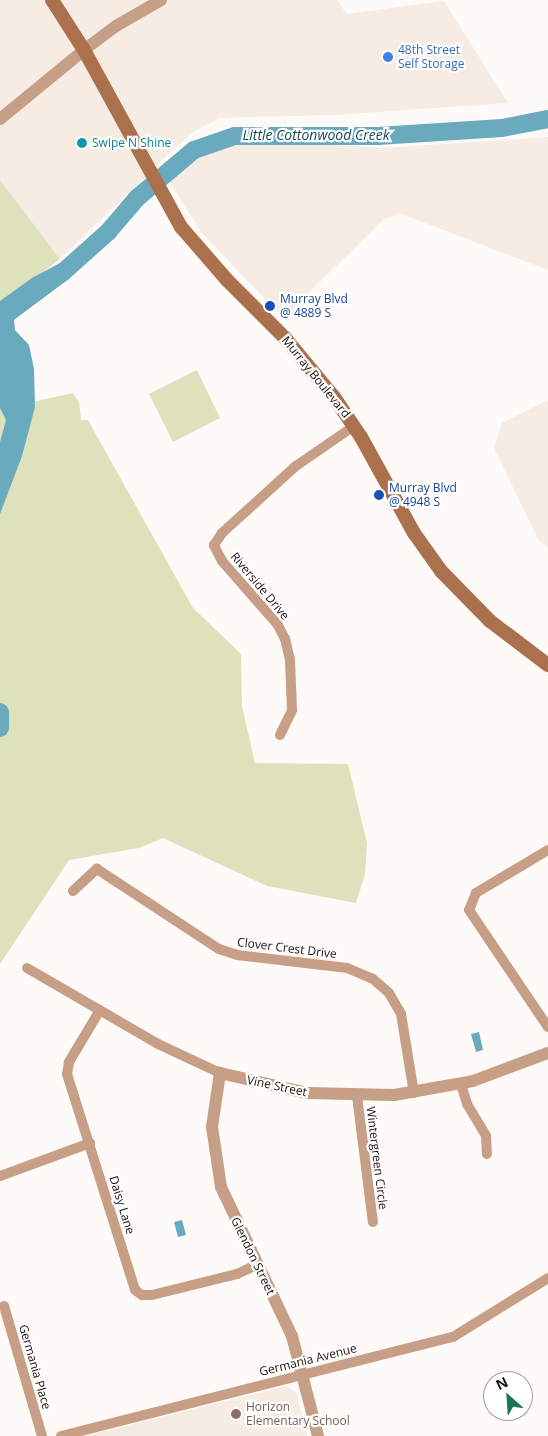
<!DOCTYPE html>
<style>
body{margin:0}
#map{position:relative;width:548px;height:1436px;overflow:hidden;background:#fefaf7;font-family:"Open Sans",sans-serif}
div>[style]{position:absolute}
[style*='--x']{left:calc(var(--x)*1px);top:calc(var(--y)*1px);width:calc(var(--w)*1px);rotate:calc(var(--a)*1deg)}
.built>*{inset:0;background:#f6ece4}
.green>*{inset:0;background:#dde2bc}
.water>*{inset:0;background:#69aabf}
.river>*{height:18px;margin:-9px;padding:0 9px;transform-origin:9px;border-radius:9px;background:#69aabf}
.minor>*{height:10px;margin:-5px;padding:0 5px;transform-origin:5px;border-radius:5px;background:#c79e86}
.tertiary>*{height:12px;margin:-6px;padding:0 6px;transform-origin:6px;border-radius:6px;background:#c79e86}
.secondary>*{height:14px;margin:-7px;padding:0 7px;transform-origin:7px;border-radius:7px;background:#ab714c}
.dots>*{width:14px;height:14px;translate:-50% -50%;box-sizing:border-box;border:2px solid #fff;border-radius:50%}
span{translate:-50% -50%;white-space:nowrap;text-align:center;line-height:1.15;-webkit-text-stroke:4.5px #fff;paint-order:stroke}
.shop-label{font-size:12px;color:#366cbe}
.left{translate:0 -50%;text-align:left}
.culture-label{font-size:12px;color:#0d838f}
.transit-label{font-size:12px;color:#164399}
.street-label{font-size:12px;color:#17100b}
.education-label{font-size:12px;color:#785e54}
.water-label{font-size:14px;color:#104a59;font-style:italic}
.north{position:absolute;left:483px;top:1371px;width:50px;height:50px;box-sizing:border-box;background:#fff;border:1px solid #a29f9d;border-radius:50%;rotate:334deg;font-size:14px;font-weight:700;line-height:20px;text-align:center;color:#17100b}
.north::after{content:'';display:block;margin:auto;width:18px;height:22px;background:#1a774d;clip-path:polygon(50% 0,100% 100%,50% 72%,0 100%)}
</style>
<div id="map">
<div class="built">
<div style="clip-path:polygon(0 0,338px 0,346px 14px,444px 1px,508px 103px,333px 115px,220px 118px,191px 133px,60px 259px,0 180px)"></div>
<div style="clip-path:polygon(548px 137px,548px 270px,399px 213px,383px 220px,283px 318px,201px 232px,169px 181px,212px 148px,280px 141px,382px 148px)"></div>
<div style="clip-path:polygon(548px 400px,548px 548px,538px 539px,494px 448px,502px 423px)"></div>
<div style="clip-path:polygon(287px 1386px,297px 1394px,307px 1436px,84px 1436px)"></div>
</div>
<div class="green">
<div style="clip-path:polygon(0 180px,60px 259px,0 305px)"></div>
<div style="clip-path:polygon(197px 370px,220px 418px,173px 442px,149px 394px)"></div>
<div style="clip-path:polygon(73px 393px,79px 402px,81px 420px,88px 420px,193px 608px,241px 654px,242px 706px,255px 763px,348px 764px,367px 843px,365px 874px,356px 903px,267px 886px,163px 838px,139px 848px,69px 860px,0 964px,0 409px)"></div>
</div>
<div class="water">
<div style="clip-path:polygon(60px 263px,14px 320px,15px 330px,29px 345px,34px 369px,35px 407px,22px 456px,0 514px,0 442px,6px 420px,0 408px,0 301px,32px 278px)"></div>
<div style="clip-path:polygon(479px 1032px,483px 1050px,476px 1052px,471px 1034px)"></div>
<div style="clip-path:polygon(182px 1220px,186px 1235px,178px 1237px,174px 1222px)"></div>
</div>
<div class="river">
<div style="--x:0;--y:319;--w:77;--a:-36.6"></div>
<div style="--x:62;--y:273;--w:62;--a:-41.7"></div>
<div style="--x:108;--y:232;--w:45;--a:-49.5"></div>
<div style="--x:137;--y:198;--w:75;--a:-40.1"></div>
<div style="--x:194;--y:150;--w:43;--a:-18.9"></div>
<div style="--x:235;--y:136;--w:143;--a:0"></div>
<div style="--x:378;--y:136;--w:124;--a:-3.7"></div>
<div style="--x:502;--y:128;--w:47;--a:-11.1"></div>
<div style="--x:0;--y:712;--w:16;--a:90"></div>
</div>
<div class="minor">
<div style="--x:280;--y:735;--w:28;--a:-64"></div>
<div style="--x:292;--y:710;--w:50;--a:-92.3"></div>
<div style="--x:290;--y:660;--w:22;--a:-103"></div>
<div style="--x:285;--y:639;--w:16;--a:-117"></div>
<div style="--x:278;--y:625;--w:85;--a:-131.2"></div>
<div style="--x:222;--y:561;--w:18;--a:-117"></div>
<div style="--x:214;--y:545;--w:14;--a:-56"></div>
<div style="--x:222;--y:533;--w:100;--a:-42.2"></div>
<div style="--x:296;--y:466;--w:70;--a:-34.6"></div>
<div style="--x:548;--y:850;--w:84;--a:149.2"></div>
<div style="--x:476;--y:893;--w:18;--a:112"></div>
<div style="--x:469;--y:910;--w:141;--a:56"></div>
<div style="--x:73;--y:891;--w:33;--a:-43"></div>
<div style="--x:97;--y:869;--w:146;--a:33.3"></div>
<div style="--x:219;--y:949;--w:19;--a:18"></div>
<div style="--x:237;--y:955;--w:111;--a:6.7"></div>
<div style="--x:347;--y:968;--w:28;--a:23"></div>
<div style="--x:373;--y:979;--w:21;--a:41"></div>
<div style="--x:389;--y:993;--w:24;--a:60"></div>
<div style="--x:401;--y:1014;--w:80;--a:80.7"></div>
<div style="--x:27;--y:968;--w:151;--a:30.1"></div>
<div style="--x:158;--y:1044;--w:68;--a:25.1"></div>
<div style="--x:100;--y:1010;--w:61;--a:120.8"></div>
<div style="--x:69;--y:1062;--w:12;--a:99"></div>
<div style="--x:67;--y:1074;--w:226;--a:72.5"></div>
<div style="--x:135;--y:1290;--w:9;--a:36"></div>
<div style="--x:142;--y:1295;--w:10;--a:0"></div>
<div style="--x:152;--y:1295;--w:88;--a:-13.9"></div>
<div style="--x:237;--y:1274;--w:21;--a:-25"></div>
<div style="--x:461;--y:1084;--w:21;--a:73"></div>
<div style="--x:467;--y:1104;--w:37;--a:59"></div>
<div style="--x:486;--y:1136;--w:18;--a:87"></div>
<div style="--x:357;--y:1096;--w:127;--a:82.8"></div>
<div style="--x:0;--y:1176;--w:96;--a:-20.1"></div>
<div style="--x:4;--y:1306;--w:135;--a:73.7"></div>
<div style="--x:61;--y:1436;--w:404;--a:-14.2"></div>
<div style="--x:453;--y:1337;--w:112;--a:-31.8"></div>
</div>
<div class="tertiary">
<div style="--x:0;--y:119;--w:109;--a:-39.4"></div>
<div style="--x:84;--y:50;--w:40;--a:-37"></div>
<div style="--x:116;--y:26;--w:52;--a:-30"></div>
<div style="--x:318;--y:1436;--w:103;--a:-104.6"></div>
<div style="--x:292;--y:1336;--w:165;--a:-115.5"></div>
<div style="--x:221;--y:1187;--w:61;--a:-98.5"></div>
<div style="--x:212;--y:1127;--w:55;--a:-81.6"></div>
<div style="--x:220;--y:1073;--w:89;--a:12.9"></div>
<div style="--x:307;--y:1093;--w:87;--a:1.3"></div>
<div style="--x:394;--y:1095;--w:80;--a:-10"></div>
<div style="--x:473;--y:1081;--w:80;--a:-20.5"></div>
</div>
<div class="secondary">
<div style="--x:52;--y:0;--w:59;--a:57.4"></div>
<div style="--x:84;--y:50;--w:202;--a:61.3"></div>
<div style="--x:181;--y:227;--w:70;--a:49"></div>
<div style="--x:227;--y:280;--w:82;--a:45"></div>
<div style="--x:285;--y:338;--w:77;--a:50.3"></div>
<div style="--x:334;--y:397;--w:48;--a:56"></div>
<div style="--x:361;--y:437;--w:110;--a:61.1"></div>
<div style="--x:414;--y:533;--w:47;--a:54.6"></div>
<div style="--x:441;--y:571;--w:70;--a:45.6"></div>
<div style="--x:490;--y:621;--w:73;--a:37.2"></div>
</div>
<div class="dots">
<div style="left:388px;top:57px;background:#3f7fe0"></div>
<div style="left:82px;top:143px;background:#0f9aa8"></div>
<div style="left:270px;top:306px;background:#1a4fb4"></div>
<div style="left:379px;top:495px;background:#1a4fb4"></div>
<div style="left:236px;top:1414px;background:#8d6e63"></div>
</div>
<div class="shop-label">
<span class="left" style="left:398px;top:57px">48th Street<br>Self Storage</span>
</div>
<div class="culture-label">
<span class="left" style="left:92px;top:143px">Swipe N Shine</span>
</div>
<div class="transit-label">
<span class="left" style="left:280px;top:306px">Murray Blvd<br>@ 4889 S</span>
<span class="left" style="left:389px;top:495px">Murray Blvd<br>@ 4948 S</span>
</div>
<div class="street-label">
<span style="left:316px;top:377px;rotate:51deg">Murray Boulevard</span>
<span style="left:260px;top:586px;rotate:50deg">Riverside Drive</span>
<span style="left:287px;top:948px;rotate:7deg">Clover Crest Drive</span>
<span style="left:277px;top:1086px;rotate:12deg">Vine Street</span>
<span style="left:377px;top:1158px;rotate:83deg">Wintergreen Circle</span>
<span style="left:122px;top:1205px;rotate:73deg">Daisy Lane</span>
<span style="left:253px;top:1256px;rotate:64deg">Glendon Street</span>
<span style="left:308px;top:1360px;rotate:-14deg">Germania Avenue</span>
<span style="left:35px;top:1367px;rotate:74deg">Germania Place</span>
</div>
<div class="education-label">
<span class="left" style="left:246px;top:1414px">Horizon<br>Elementary School</span>
</div>
<div class="water-label">
<span style="left:316px;top:135px">Little Cottonwood Creek</span>
</div>
<div class="north">N</div>
</div>
